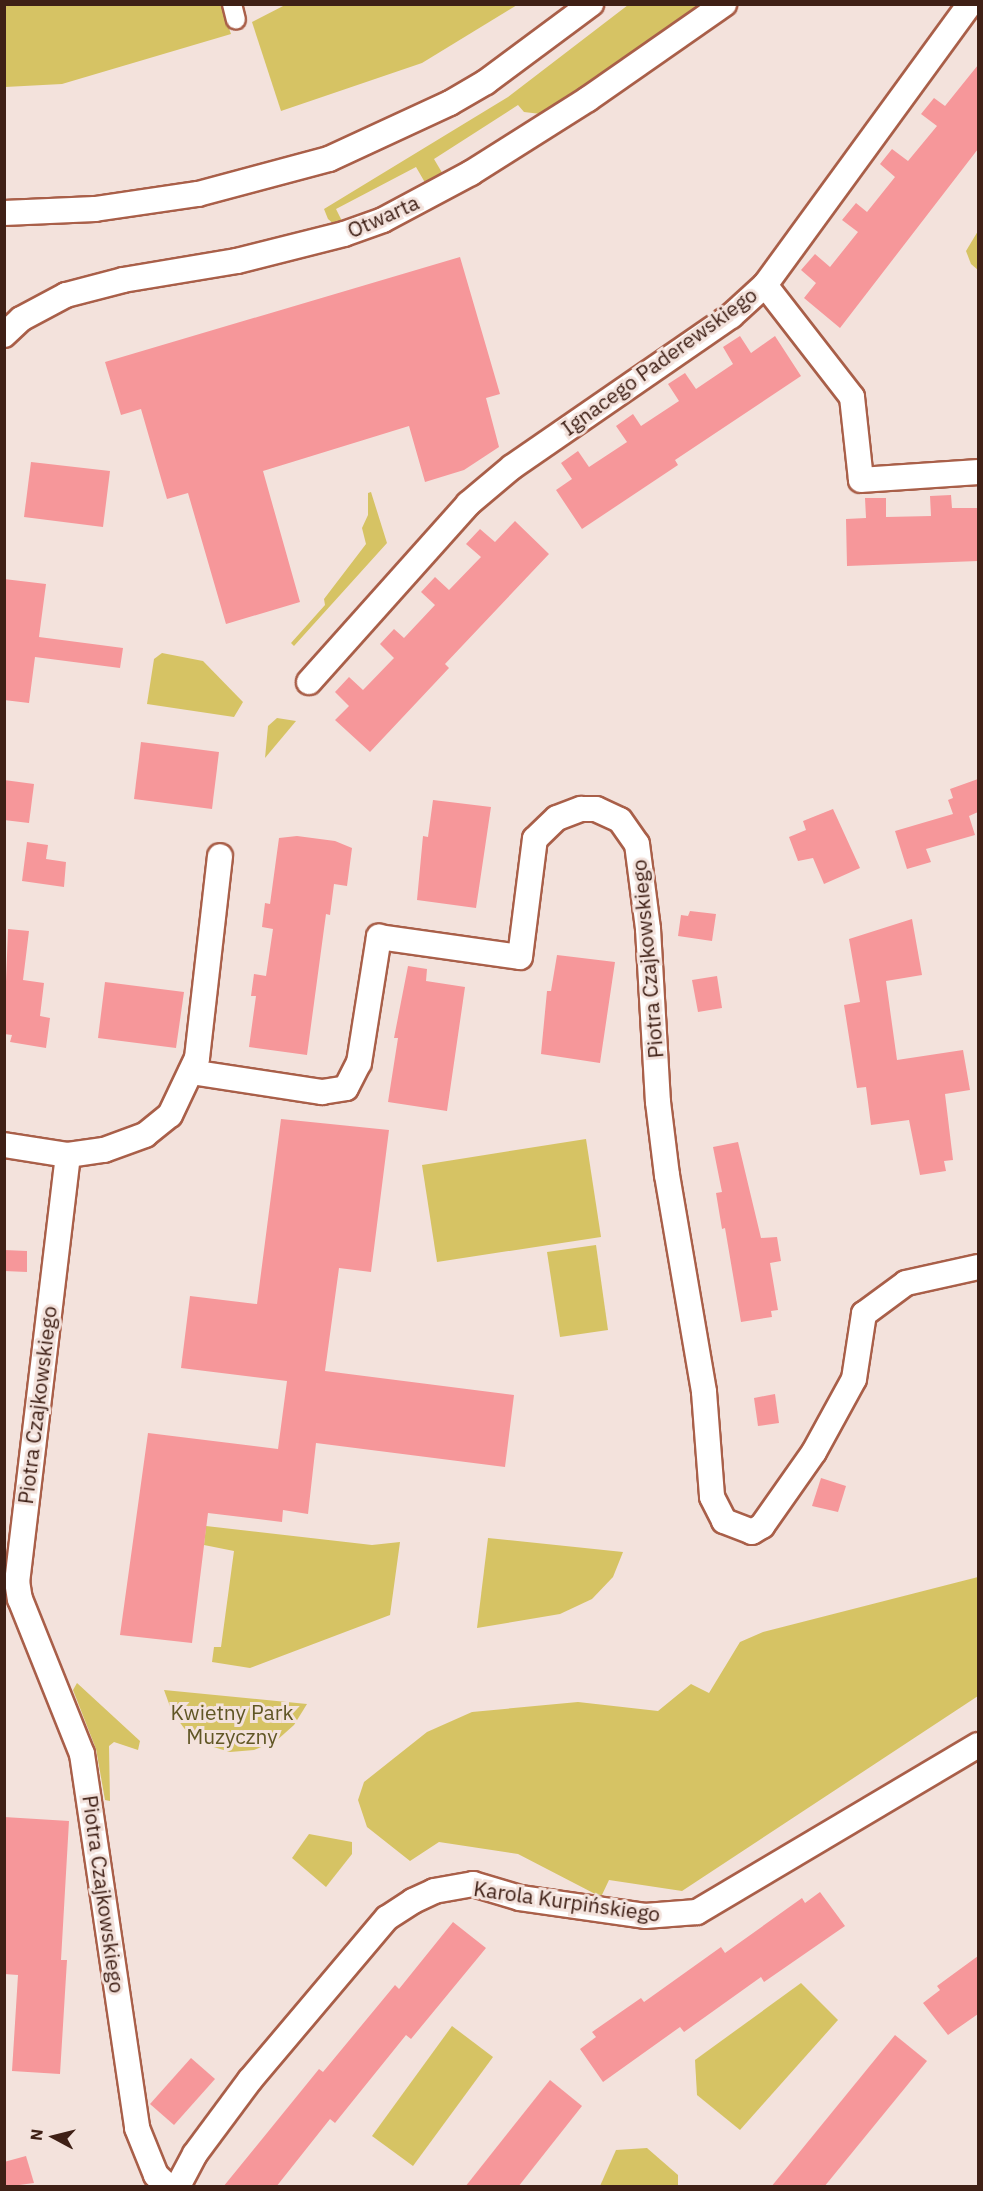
<!DOCTYPE html>
<meta charset="utf-8">
<style>
body{margin:0}
#map{position:relative;width:983px;height:2191px;overflow:hidden;background:#f3e2dc;font-family:"IBM Plex Sans",sans-serif}
div>[style]{position:absolute}
[style*='--x']{left:calc(var(--x)*1px);top:calc(var(--y)*1px);width:calc(var(--w)*1px);rotate:calc(var(--a)*1deg)}
.green>*{inset:0;background:#d6c364}
.building>*{inset:0;background:#f6979a}
.roads{filter:drop-shadow(2px 0 #a95f49) drop-shadow(-2px 0 #a95f49) drop-shadow(0 2px #a95f49) drop-shadow(0 -2px #a95f49)}
.pedestrian>*{height:18px;margin:-9px;padding:0 9px;transform-origin:9px;border-radius:9px;background:#fff}
.minor>*{height:24px;margin:-12px;padding:0 12px;transform-origin:12px;border-radius:12px;background:#fff}
span{translate:-50% -50%;white-space:nowrap;text-align:center;line-height:1.15;-webkit-text-stroke:6px #f3e2dc;paint-order:stroke}
.street-label{font-size:21px;color:#3f2016}
.park-label{font-size:21px;color:#605625}
.frame{position:absolute;inset:0;border:6px solid #3f2016;pointer-events:none}
.north{position:absolute;left:24px;top:2107px;width:60px;height:60px;-webkit-text-stroke:4px #f3e2dc;paint-order:stroke;rotate:277deg;font-size:16px;font-weight:700;line-height:24px;text-align:center;color:#3f2016}
.north::after{content:'';display:block;margin:auto;width:21px;height:27px;background:#3f2016;clip-path:polygon(50% 0,100% 100%,50% 72%,0 100%)}
</style>
<div id="map">
<div class="green">
<div style="clip-path:polygon(5px 4px,221px 5px,231px 34px,62px 84px,5px 87px)"></div>
<div style="clip-path:polygon(287px 4px,517px 4px,517px 5px,422px 63px,281px 111px,252px 22px)"></div>
<div style="clip-path:polygon(628px 5px,704px 5px,541px 114px,524px 112px,518px 105px,434px 159px,444px 176px,427px 186px,416px 167px,336px 209px,343px 223px,335px 225px,328px 219px,324px 209px,508px 97px)"></div>
<div style="clip-path:polygon(978px 231px,978px 270px,971px 264px,966px 251px)"></div>
<div style="clip-path:polygon(371px 492px,387px 543px,294px 646px,291px 643px,325px 605px,324px 599px,366px 544px,362px 528px,368px 515px,368px 493px)"></div>
<div style="clip-path:polygon(162px 653px,203px 661px,243px 702px,234px 717px,147px 704px,154px 659px)"></div>
<div style="clip-path:polygon(277px 718px,296px 721px,265px 758px,268px 726px)"></div>
<div style="clip-path:polygon(586px 1139px,601px 1237px,437px 1262px,422px 1165px)"></div>
<div style="clip-path:polygon(596px 1245px,608px 1330px,560px 1337px,547px 1252px)"></div>
<div style="clip-path:polygon(206px 1526px,372px 1545px,400px 1542px,390px 1615px,250px 1668px,212px 1662px,214px 1647px,221px 1647px,234px 1551px,204px 1545px)"></div>
<div style="clip-path:polygon(488px 1538px,623px 1552px,613px 1577px,592px 1599px,560px 1614px,477px 1628px)"></div>
<div style="clip-path:polygon(978px 1577px,978px 1696px,682px 1891px,609px 1880px,601px 1897px,518px 1854px,439px 1842px,410px 1861px,367px 1827px,358px 1800px,364px 1782px,427px 1732px,472px 1712px,578px 1702px,658px 1711px,691px 1684px,709px 1693px,740px 1642px,763px 1632px)"></div>
<div style="clip-path:polygon(77px 1683px,140px 1741px,138px 1750px,114px 1742px,109px 1746px,110px 1801px,105px 1800px,96px 1749px,73px 1690px)"></div>
<div style="clip-path:polygon(164px 1690px,307px 1704px,294px 1725px,276px 1741px,254px 1750px,230px 1752px,207px 1745px,187px 1732px,172px 1712px)"></div>
<div style="clip-path:polygon(309px 1834px,352px 1842px,352px 1854px,326px 1887px,292px 1858px)"></div>
<div style="clip-path:polygon(801px 1983px,838px 2020px,740px 2130px,697px 2095px,695px 2060px)"></div>
<div style="clip-path:polygon(452px 2026px,493px 2057px,413px 2166px,372px 2136px)"></div>
<div style="clip-path:polygon(647px 2148px,678px 2175px,678px 2186px,600px 2186px,616px 2150px)"></div>
</div>
<div class="building">
<div style="clip-path:polygon(978px 65px,978px 149px,840px 328px,804px 298px,816px 283px,801px 270px,815px 254px,830px 267px,858px 232px,842px 220px,856px 203px,867px 212px,895px 177px,880px 164px,892px 149px,908px 161px,937px 126px,921px 114px,934px 98px,945px 106px)"></div>
<div style="clip-path:polygon(460px 257px,500px 394px,486px 398px,499px 447px,464px 470px,425px 482px,409px 426px,263px 471px,300px 602px,226px 624px,188px 493px,167px 499px,141px 409px,121px 415px,105px 362px)"></div>
<div style="clip-path:polygon(740px 336px,751px 353px,775px 336px,801px 376px,675px 460px,678px 465px,582px 529px,556px 490px,572px 479px,561px 463px,578px 451px,589px 467px,627px 442px,616px 426px,633px 414px,641px 426px,679px 401px,668px 384px,685px 373px,696px 389px,733px 364px,723px 347px)"></div>
<div style="clip-path:polygon(31px 462px,110px 471px,103px 527px,24px 517px)"></div>
<div style="clip-path:polygon(951px 495px,952px 508px,978px 508px,978px 561px,847px 566px,846px 519px,866px 518px,865px 498px,886px 498px,886px 517px,931px 516px,930px 496px)"></div>
<div style="clip-path:polygon(515px 521px,549px 554px,445px 664px,449px 668px,370px 752px,335px 720px,349px 706px,335px 692px,349px 677px,363px 690px,394px 658px,380px 644px,394px 629px,404px 638px,435px 605px,421px 592px,435px 577px,449px 590px,481px 557px,466px 544px,480px 529px,495px 542px)"></div>
<div style="clip-path:polygon(4px 579px,46px 584px,39px 637px,123px 648px,120px 668px,35px 657px,29px 703px,4px 700px)"></div>
<div style="clip-path:polygon(141px 742px,219px 752px,212px 809px,134px 799px)"></div>
<div style="clip-path:polygon(978px 779px,978px 812px,969px 816px,975px 835px,926px 849px,931px 862px,907px 869px,895px 831px,953px 814px,948px 800px,953px 798px,950px 789px)"></div>
<div style="clip-path:polygon(4px 780px,34px 784px,29px 823px,4px 820px)"></div>
<div style="clip-path:polygon(433px 800px,491px 807px,476px 908px,417px 900px,423px 836px,428px 837px)"></div>
<div style="clip-path:polygon(833px 809px,860px 868px,824px 884px,813px 858px,798px 861px,789px 837px,806px 830px,803px 821px)"></div>
<div style="clip-path:polygon(297px 836px,335px 841px,352px 848px,347px 886px,334px 884px,330px 915px,326px 914px,307px 1055px,249px 1047px,256px 996px,251px 996px,254px 974px,266px 976px,273px 929px,262px 927px,265px 903px,270px 904px,279px 838px)"></div>
<div style="clip-path:polygon(27px 842px,48px 845px,46px 859px,66px 862px,64px 887px,22px 881px)"></div>
<div style="clip-path:polygon(690px 911px,716px 914px,712px 941px,678px 936px,681px 915px,688px 916px)"></div>
<div style="clip-path:polygon(912px 919px,922px 975px,886px 981px,897px 1060px,963px 1050px,970px 1090px,945px 1094px,953px 1160px,944px 1161px,946px 1171px,920px 1175px,909px 1120px,871px 1125px,866px 1087px,857px 1088px,844px 1005px,860px 1002px,849px 939px)"></div>
<div style="clip-path:polygon(8px 929px,29px 931px,23px 980px,44px 983px,40px 1016px,50px 1018px,46px 1048px,10px 1042px,12px 1035px,4px 1034px)"></div>
<div style="clip-path:polygon(557px 955px,615px 962px,600px 1063px,541px 1054px,547px 991px,551px 991px)"></div>
<div style="clip-path:polygon(408px 966px,427px 969px,426px 981px,465px 987px,447px 1111px,388px 1102px,398px 1038px,394px 1038px)"></div>
<div style="clip-path:polygon(717px 976px,722px 1008px,698px 1012px,692px 980px)"></div>
<div style="clip-path:polygon(105px 982px,184px 992px,176px 1048px,98px 1038px)"></div>
<div style="clip-path:polygon(281px 1119px,389px 1130px,371px 1272px,339px 1268px,325px 1371px,514px 1395px,505px 1467px,316px 1443px,308px 1514px,283px 1510px,282px 1522px,208px 1513px,192px 1643px,120px 1635px,148px 1433px,278px 1449px,287px 1381px,181px 1368px,190px 1296px,257px 1304px)"></div>
<div style="clip-path:polygon(738px 1142px,761px 1238px,777px 1237px,781px 1261px,770px 1263px,778px 1310px,771px 1311px,772px 1317px,741px 1322px,725px 1228px,722px 1229px,716px 1193px,722px 1192px,713px 1147px)"></div>
<div style="clip-path:polygon(4px 1250px,27px 1251px,27px 1272px,4px 1271px)"></div>
<div style="clip-path:polygon(775px 1394px,779px 1423px,758px 1426px,754px 1398px)"></div>
<div style="clip-path:polygon(821px 1478px,846px 1486px,838px 1512px,812px 1506px)"></div>
<div style="clip-path:polygon(4px 1817px,69px 1821px,61px 1960px,67px 1960px,60px 2074px,12px 2071px,18px 1975px,4px 1974px)"></div>
<div style="clip-path:polygon(820px 1892px,845px 1926px,764px 1982px,761px 1977px,684px 2032px,680px 2027px,603px 2082px,580px 2049px,596px 2037px,592px 2032px,641px 1998px,644px 2002px,721px 1947px,725px 1953px,802px 1898px,805px 1903px)"></div>
<div style="clip-path:polygon(453px 1922px,486px 1948px,411px 2039px,406px 2035px,335px 2123px,330px 2119px,276px 2187px,223px 2187px,319px 2069px,323px 2072px,395px 1985px,399px 1989px)"></div>
<div style="clip-path:polygon(978px 1956px,978px 2014px,948px 2035px,923px 2003px,940px 1990px,937px 1986px)"></div>
<div style="clip-path:polygon(895px 2035px,927px 2061px,824px 2187px,771px 2187px)"></div>
<div style="clip-path:polygon(191px 2058px,215px 2079px,174px 2125px,150px 2104px)"></div>
<div style="clip-path:polygon(550px 2080px,582px 2106px,518px 2187px,465px 2187px)"></div>
<div style="clip-path:polygon(26px 2156px,34px 2183px,4px 2187px,4px 2162px)"></div>
</div>
<div class="roads">
<div class="pedestrian">
<div style="--x:232;--y:4;--w:16;--a:76"></div>
</div>
<div class="minor">
<div style="--x:4;--y:213;--w:91;--a:-2.5"></div>
<div style="--x:95;--y:209;--w:104;--a:-8.3"></div>
<div style="--x:198;--y:194;--w:136;--a:-15"></div>
<div style="--x:329;--y:159;--w:133;--a:-24.8"></div>
<div style="--x:450;--y:103;--w:42;--a:-30.3"></div>
<div style="--x:486;--y:82;--w:131;--a:-36.6"></div>
<div style="--x:765;--y:285;--w:142;--a:52.2"></div>
<div style="--x:852;--y:397;--w:83;--a:83.8"></div>
<div style="--x:861;--y:480;--w:117;--a:-3.9"></div>
<div style="--x:4;--y:335;--w:23;--a:-43"></div>
<div style="--x:21;--y:319;--w:51;--a:-28.1"></div>
<div style="--x:66;--y:295;--w:59;--a:-14.7"></div>
<div style="--x:123;--y:280;--w:116;--a:-9.5"></div>
<div style="--x:237;--y:261;--w:110;--a:-14.2"></div>
<div style="--x:344;--y:234;--w:41;--a:-19.7"></div>
<div style="--x:383;--y:220;--w:100;--a:-28.1"></div>
<div style="--x:471;--y:173;--w:138;--a:-32.3"></div>
<div style="--x:588;--y:99;--w:166;--a:-34.9"></div>
<div style="--x:309;--y:682;--w:239;--a:-48.2"></div>
<div style="--x:468;--y:504;--w:57;--a:-40.1"></div>
<div style="--x:512;--y:467;--w:266;--a:-34.6"></div>
<div style="--x:731;--y:316;--w:46;--a:-42.4"></div>
<div style="--x:765;--y:285;--w:348;--a:-53.9"></div>
<div style="--x:191;--y:1072;--w:133;--a:8.7"></div>
<div style="--x:322;--y:1092;--w:24;--a:-9"></div>
<div style="--x:346;--y:1088;--w:28;--a:-63"></div>
<div style="--x:359;--y:1063;--w:128;--a:-81"></div>
<div style="--x:379;--y:937;--w:142;--a:8.1"></div>
<div style="--x:520;--y:957;--w:119;--a:-82.8"></div>
<div style="--x:535;--y:839;--w:30;--a:-44"></div>
<div style="--x:557;--y:818;--w:26;--a:-21"></div>
<div style="--x:581;--y:809;--w:15;--a:0"></div>
<div style="--x:596;--y:809;--w:26;--a:25"></div>
<div style="--x:620;--y:820;--w:29;--a:55"></div>
<div style="--x:637;--y:844;--w:86;--a:82.6"></div>
<div style="--x:648;--y:929;--w:173;--a:86.7"></div>
<div style="--x:658;--y:1102;--w:74;--a:83"></div>
<div style="--x:667;--y:1175;--w:220;--a:80.3"></div>
<div style="--x:704;--y:1392;--w:105;--a:85.6"></div>
<div style="--x:712;--y:1497;--w:27;--a:63"></div>
<div style="--x:724;--y:1521;--w:30;--a:21"></div>
<div style="--x:752;--y:1532;--w:12;--a:-31"></div>
<div style="--x:762;--y:1526;--w:90;--a:-54.9"></div>
<div style="--x:814;--y:1452;--w:83;--a:-61.3"></div>
<div style="--x:854;--y:1379;--w:66;--a:-81.3"></div>
<div style="--x:864;--y:1314;--w:52;--a:-36.4"></div>
<div style="--x:906;--y:1283;--w:74;--a:-12.5"></div>
<div style="--x:4;--y:1145;--w:65;--a:8.9"></div>
<div style="--x:68;--y:1155;--w:36;--a:-8"></div>
<div style="--x:104;--y:1150;--w:44;--a:-20.1"></div>
<div style="--x:145;--y:1135;--w:32;--a:-39"></div>
<div style="--x:170;--y:1115;--w:63;--a:-64.7"></div>
<div style="--x:197;--y:1058;--w:203;--a:-83.5"></div>
<div style="--x:68;--y:1155;--w:429;--a:96.8"></div>
<div style="--x:17;--y:1581;--w:18;--a:81"></div>
<div style="--x:20;--y:1599;--w:167;--a:68.2"></div>
<div style="--x:82;--y:1754;--w:378;--a:81.6"></div>
<div style="--x:137;--y:2128;--w:51;--a:68"></div>
<div style="--x:156;--y:2175;--w:16;--a:43"></div>
<div style="--x:178;--y:2186;--w:36;--a:-62"></div>
<div style="--x:195;--y:2154;--w:92;--a:-53.4"></div>
<div style="--x:250;--y:2080;--w:212;--a:-49.8"></div>
<div style="--x:387;--y:1918;--w:31;--a:-33"></div>
<div style="--x:413;--y:1901;--w:23;--a:-25"></div>
<div style="--x:434;--y:1891;--w:40;--a:-10"></div>
<div style="--x:473;--y:1884;--w:49;--a:16.6"></div>
<div style="--x:520;--y:1898;--w:126;--a:8.2"></div>
<div style="--x:645;--y:1916;--w:52;--a:-4.4"></div>
<div style="--x:697;--y:1912;--w:327;--a:-30.7"></div>
</div>
</div>
<div class="street-label">
<span style="left:383px;top:216px;rotate:-24deg">Otwarta</span>
<span style="left:659px;top:361px;rotate:-36deg">Ignacego Paderewskiego</span>
<span style="left:647px;top:959px;rotate:-95deg">Piotra Czajkowskiego</span>
<span style="left:37px;top:1405px;rotate:-83deg">Piotra Czajkowskiego</span>
<span style="left:104px;top:1894px;rotate:82deg">Piotra Czajkowskiego</span>
<span style="left:567px;top:1901px;rotate:8deg">Karola Kurpińskiego</span>
</div>
<div class="park-label">
<span style="left:232px;top:1724px">Kwietny Park<br>Muzyczny</span>
</div>
<div class="frame"></div>
<div class="north">N</div>
</div>
